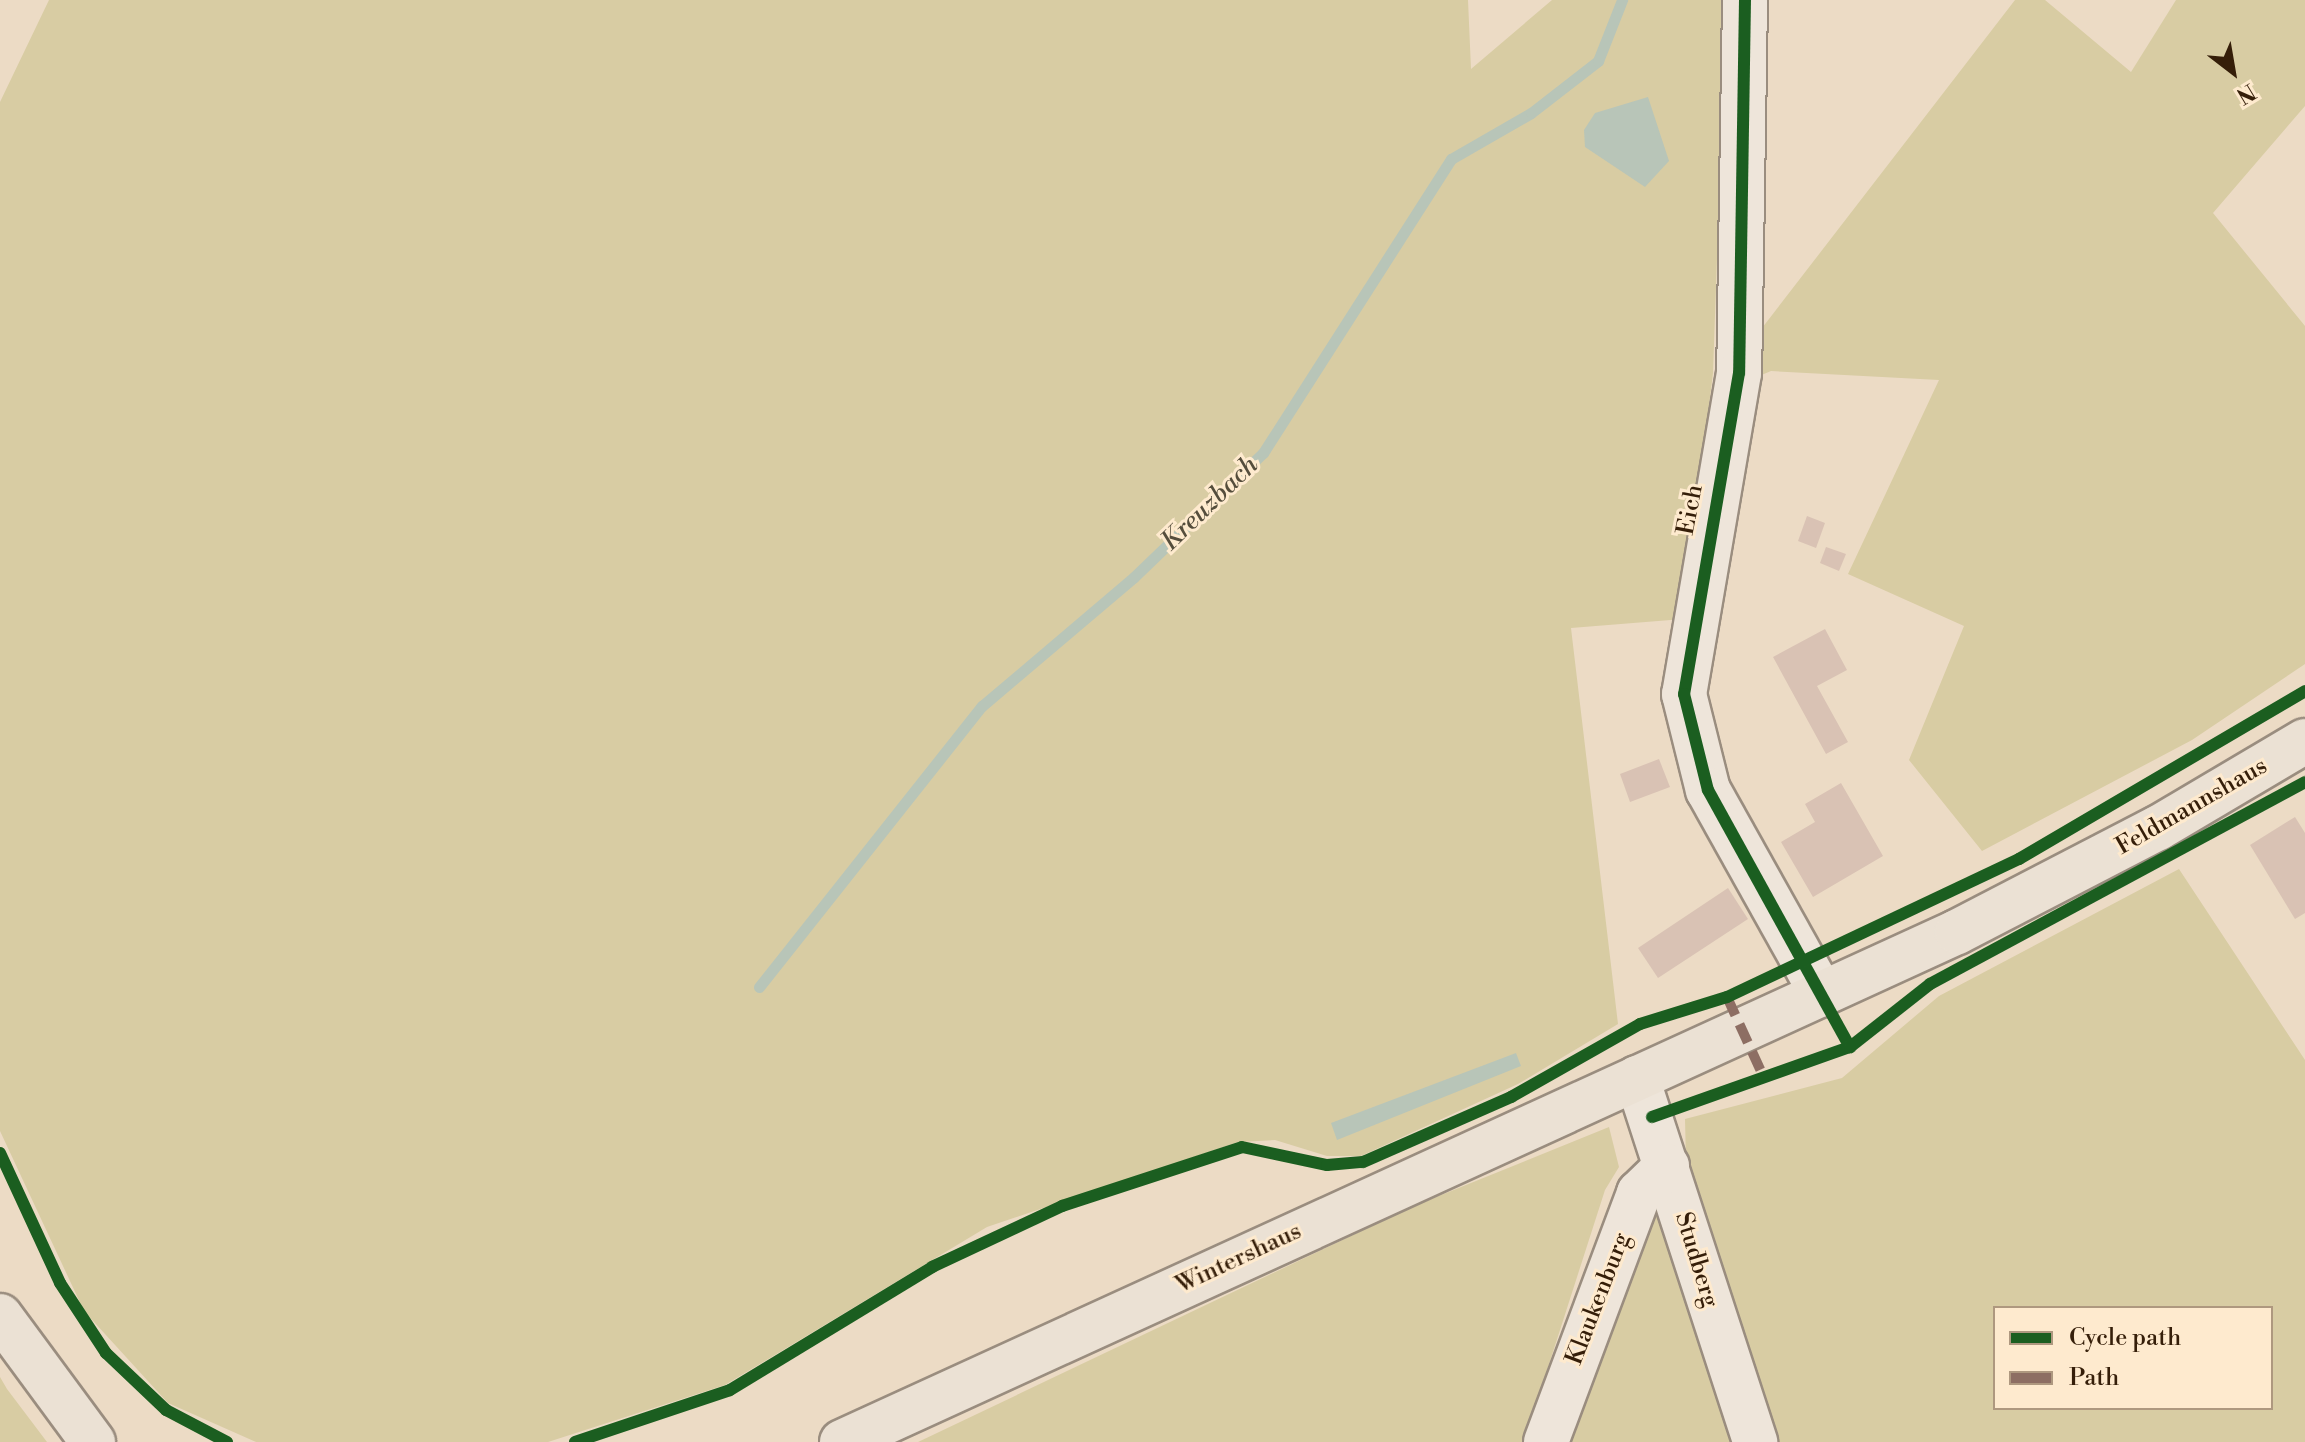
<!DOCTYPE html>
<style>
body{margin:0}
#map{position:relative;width:2305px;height:1442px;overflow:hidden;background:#ecdbc5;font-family:"Libre Bodoni",serif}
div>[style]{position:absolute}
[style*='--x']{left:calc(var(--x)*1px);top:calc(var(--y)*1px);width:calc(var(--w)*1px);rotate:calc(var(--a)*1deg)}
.green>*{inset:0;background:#d8cca3}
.water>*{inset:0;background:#b8c5b8}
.stream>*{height:11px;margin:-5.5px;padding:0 5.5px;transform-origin:5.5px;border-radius:5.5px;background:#b8c5b8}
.building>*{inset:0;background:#d9c2b4}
.roads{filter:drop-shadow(2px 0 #9a8d7f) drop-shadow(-2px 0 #9a8d7f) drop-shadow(0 2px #9a8d7f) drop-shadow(0 -2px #9a8d7f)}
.minor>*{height:44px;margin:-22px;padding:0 22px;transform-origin:22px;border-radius:22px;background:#eee5da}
.major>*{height:44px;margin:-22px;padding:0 22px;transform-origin:22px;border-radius:22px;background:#ebe1d4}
.quiet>*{height:10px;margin-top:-5px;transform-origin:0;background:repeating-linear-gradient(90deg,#8d6e63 0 20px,transparent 0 30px)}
.cycleway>*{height:12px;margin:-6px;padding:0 6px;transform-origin:6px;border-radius:6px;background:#1b5e20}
span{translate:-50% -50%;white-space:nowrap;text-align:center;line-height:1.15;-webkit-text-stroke:6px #feeace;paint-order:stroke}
.street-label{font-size:24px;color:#351e09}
.water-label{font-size:26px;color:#554d3c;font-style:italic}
.legend{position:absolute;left:1993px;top:1306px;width:280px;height:104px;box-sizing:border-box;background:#feeace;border:2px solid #ae987f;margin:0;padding:10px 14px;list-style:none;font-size:24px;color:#351e09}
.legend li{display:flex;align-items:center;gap:16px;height:40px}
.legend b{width:40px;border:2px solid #ae987f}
.north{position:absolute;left:2193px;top:32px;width:80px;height:80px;-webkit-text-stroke:6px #feeace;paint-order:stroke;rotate:149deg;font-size:22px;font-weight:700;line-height:32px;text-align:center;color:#351e09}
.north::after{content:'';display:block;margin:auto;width:28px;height:36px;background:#351e09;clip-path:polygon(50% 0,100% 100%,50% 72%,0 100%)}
</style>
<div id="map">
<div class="green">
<div style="clip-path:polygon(49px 0,1468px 0,1471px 69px,1552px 0,1726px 0,1713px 373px,1683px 619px,1571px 628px,1618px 1024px,1518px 1084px,1361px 1156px,1327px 1156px,1275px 1140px,1238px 1142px,987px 1227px,725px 1385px,548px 1442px,256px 1442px,168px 1403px,84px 1311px,0 1131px,0 102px)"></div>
<div style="clip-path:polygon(2015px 0,2045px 0,2131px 72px,2176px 0,2305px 0,2305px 106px,2213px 213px,2305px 326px,2305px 664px,2192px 740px,1982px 851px,1909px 760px,1964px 626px,1848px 574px,1939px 380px,1771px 371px,1752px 379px,1752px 341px)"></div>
<div style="clip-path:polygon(evenodd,2179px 869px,2305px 1060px,2305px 1442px,1764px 1442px,1686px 1162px,1685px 1119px,1842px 1078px,1939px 996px,2179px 869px,1995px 1308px,2271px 1308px,2271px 1408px,1995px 1408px,1995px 1308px)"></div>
<div style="clip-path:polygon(1609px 1127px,1619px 1167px,1605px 1190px,1524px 1442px,918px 1442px,1414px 1206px)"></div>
<div style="clip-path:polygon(1664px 1203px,1742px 1442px,1566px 1442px,1646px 1206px)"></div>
<div style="clip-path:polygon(0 1377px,7px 1389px,47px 1442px,0 1442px)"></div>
</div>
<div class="water">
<div style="clip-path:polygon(1648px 97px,1669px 161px,1645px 187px,1585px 147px,1584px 130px,1595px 113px)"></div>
<div style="clip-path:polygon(1516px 1053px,1521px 1066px,1337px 1140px,1331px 1123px)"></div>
</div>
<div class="stream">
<div style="--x:759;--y:987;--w:359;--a:-51.6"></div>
<div style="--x:982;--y:706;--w:199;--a:-40.3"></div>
<div style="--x:1134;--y:577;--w:179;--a:-43.9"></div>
<div style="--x:1263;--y:453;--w:349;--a:-57.4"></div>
<div style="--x:1451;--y:159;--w:92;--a:-29.9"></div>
<div style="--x:1531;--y:113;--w:85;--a:-37.8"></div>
<div style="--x:1598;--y:61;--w:66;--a:-68.5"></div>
</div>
<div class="building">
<div style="clip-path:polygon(1807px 516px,1825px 523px,1816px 548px,1798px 541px)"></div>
<div style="clip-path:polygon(1826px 547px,1846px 554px,1839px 571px,1820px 563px)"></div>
<div style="clip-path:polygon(1825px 629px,1847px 670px,1817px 686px,1848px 742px,1826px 754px,1773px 657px)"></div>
<div style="clip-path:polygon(1659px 759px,1670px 787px,1630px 802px,1620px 774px)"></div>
<div style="clip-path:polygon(1841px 783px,1883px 856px,1813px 897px,1781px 842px,1815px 822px,1805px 804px)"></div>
<div style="clip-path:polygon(2295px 817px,2305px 833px,2305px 913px,2295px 919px,2250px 845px)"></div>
<div style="clip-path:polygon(1728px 888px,1748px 919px,1658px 978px,1638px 948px)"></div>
</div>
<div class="roads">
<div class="minor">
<div style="--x:1745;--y:0;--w:373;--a:90.9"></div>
<div style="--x:1739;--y:373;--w:326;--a:99.7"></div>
<div style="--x:1684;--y:694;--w:99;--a:76"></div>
<div style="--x:1708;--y:790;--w:234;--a:60.8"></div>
<div style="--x:1637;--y:1078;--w:383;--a:72"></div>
<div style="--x:1546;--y:1442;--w:266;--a:-69.5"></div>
<div style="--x:1639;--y:1193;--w:39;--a:-44"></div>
</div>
<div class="major">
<div style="--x:0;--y:1316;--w:157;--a:53.6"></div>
<div style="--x:842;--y:1442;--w:1226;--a:-24.58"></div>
<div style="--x:1957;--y:932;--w:226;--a:-27.4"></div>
<div style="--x:2158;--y:828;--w:171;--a:-30.6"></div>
</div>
</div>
<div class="quiet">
<div style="--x:1727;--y:997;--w:91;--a:65.4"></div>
</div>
<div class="cycleway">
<div style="--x:1745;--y:0;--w:373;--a:90.9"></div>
<div style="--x:1739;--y:373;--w:326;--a:99.7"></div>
<div style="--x:1684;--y:694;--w:99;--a:76"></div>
<div style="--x:1708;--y:790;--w:294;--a:61.1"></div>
<div style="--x:1652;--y:1117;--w:210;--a:-19.5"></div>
<div style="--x:1850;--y:1047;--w:102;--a:-38.2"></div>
<div style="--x:1930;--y:984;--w:426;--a:-28.3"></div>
<div style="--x:0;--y:1153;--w:143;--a:65.2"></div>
<div style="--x:60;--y:1283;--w:84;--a:56.7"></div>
<div style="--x:106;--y:1353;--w:83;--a:43.5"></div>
<div style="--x:166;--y:1410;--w:69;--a:27.7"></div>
<div style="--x:575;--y:1442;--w:163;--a:-18.5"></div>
<div style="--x:730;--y:1390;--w:237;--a:-31.3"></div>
<div style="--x:932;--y:1267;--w:144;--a:-25.1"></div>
<div style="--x:1062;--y:1206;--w:189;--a:-18.1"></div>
<div style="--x:1242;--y:1147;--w:87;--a:12"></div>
<div style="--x:1327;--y:1165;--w:36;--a:-5"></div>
<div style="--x:1363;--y:1162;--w:162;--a:-23.7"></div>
<div style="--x:1511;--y:1097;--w:148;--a:-29.5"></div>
<div style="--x:1640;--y:1024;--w:91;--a:-17.2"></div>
<div style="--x:1727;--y:997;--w:323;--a:-25.3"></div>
<div style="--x:2019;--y:859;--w:332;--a:-30.4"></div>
</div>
<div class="street-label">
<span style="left:1691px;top:510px;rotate:-79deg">Eich</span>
<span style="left:2192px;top:807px;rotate:-30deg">Feldmannshaus</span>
<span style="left:1239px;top:1259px;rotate:-25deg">Wintershaus</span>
<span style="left:1696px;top:1260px;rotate:73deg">Studberg</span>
<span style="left:1599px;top:1299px;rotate:-69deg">Klaukenburg</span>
</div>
<div class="water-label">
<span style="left:1210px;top:504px;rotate:-44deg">Kreuzbach</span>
</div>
<ul class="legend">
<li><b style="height:10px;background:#1b5e20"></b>Cycle path</li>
<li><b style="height:10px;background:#8d6e63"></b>Path</li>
</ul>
<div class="north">N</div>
</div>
